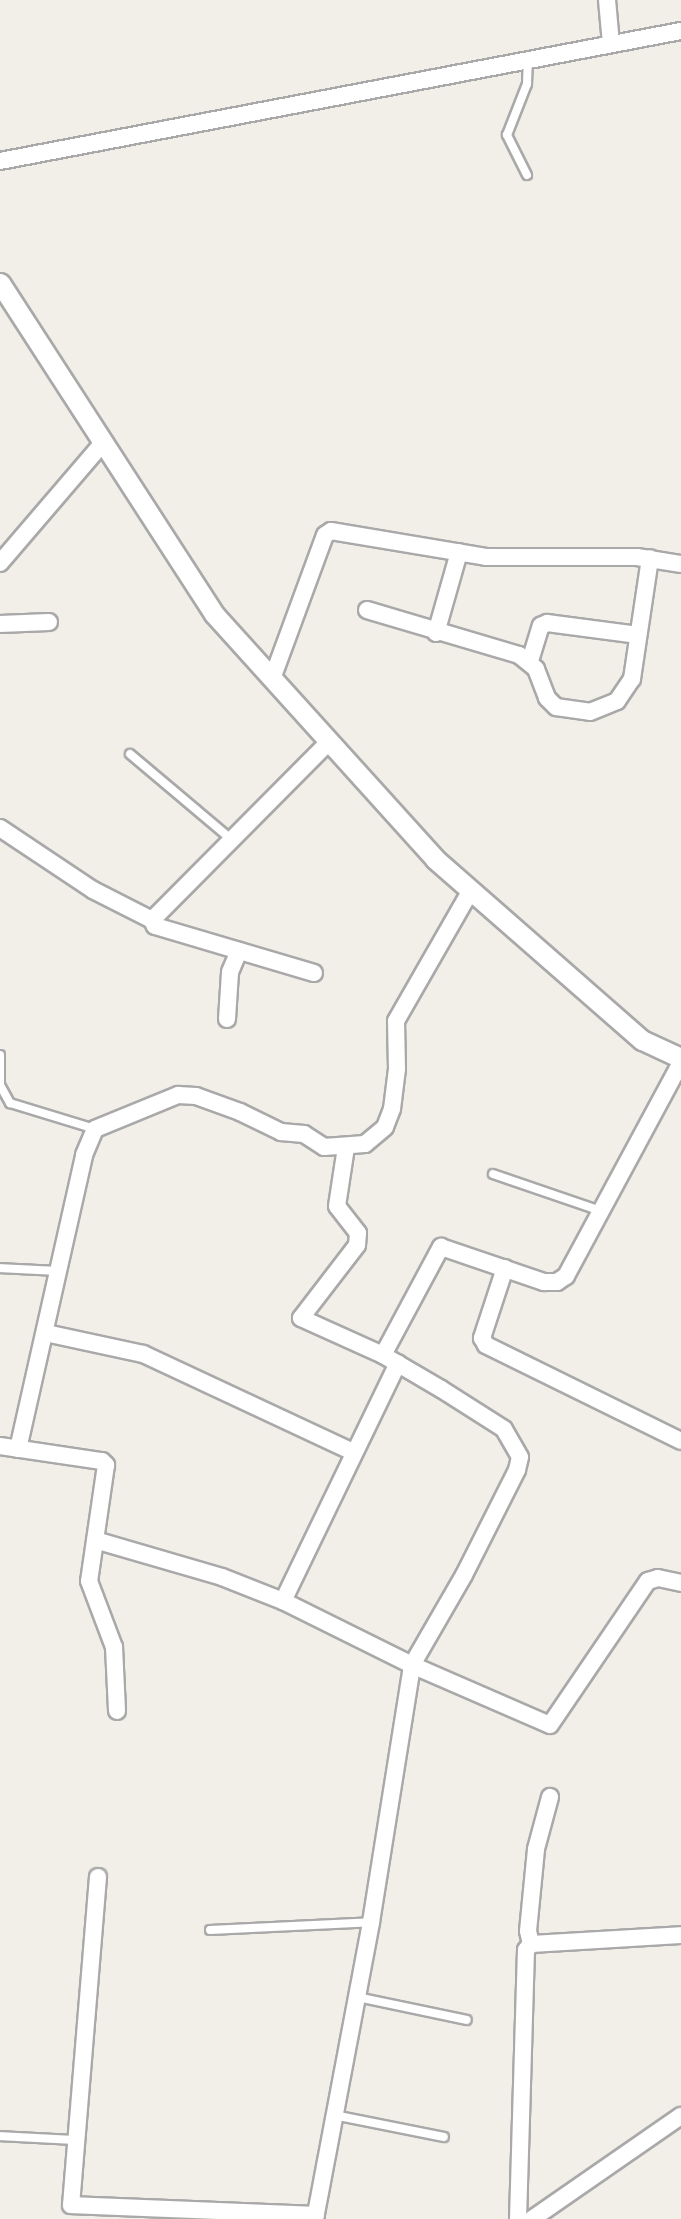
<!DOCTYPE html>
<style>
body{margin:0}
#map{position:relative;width:681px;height:2219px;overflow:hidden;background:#f2efe9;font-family:"Golos Text",sans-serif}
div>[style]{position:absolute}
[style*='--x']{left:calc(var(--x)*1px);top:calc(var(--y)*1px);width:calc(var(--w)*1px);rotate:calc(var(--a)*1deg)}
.roads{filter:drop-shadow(2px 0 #a9a9a9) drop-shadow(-2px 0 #a9a9a9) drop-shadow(0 2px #a9a9a9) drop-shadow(0 -2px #a9a9a9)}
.service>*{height:8px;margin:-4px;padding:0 4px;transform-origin:4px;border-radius:4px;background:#fff}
.minor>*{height:16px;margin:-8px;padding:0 8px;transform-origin:8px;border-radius:8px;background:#fff}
.tertiary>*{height:19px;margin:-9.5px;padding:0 9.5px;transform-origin:9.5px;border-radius:9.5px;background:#fff}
span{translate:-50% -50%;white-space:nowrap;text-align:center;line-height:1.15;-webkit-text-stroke:5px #fff;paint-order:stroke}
</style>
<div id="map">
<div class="roads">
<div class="service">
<div style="--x:527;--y:175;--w:45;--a:-116.6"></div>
<div style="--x:507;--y:135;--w:55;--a:-68.6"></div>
<div style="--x:527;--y:84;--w:23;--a:-88"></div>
<div style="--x:130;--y:754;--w:132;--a:40.1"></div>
<div style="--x:0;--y:1055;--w:30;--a:90"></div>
<div style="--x:0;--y:1085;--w:21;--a:61"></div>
<div style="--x:10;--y:1103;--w:89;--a:17"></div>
<div style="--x:493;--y:1174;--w:114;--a:18.9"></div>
<div style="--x:0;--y:1268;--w:59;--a:2.9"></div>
<div style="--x:210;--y:1930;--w:161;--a:-2.8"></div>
<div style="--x:357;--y:1997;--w:112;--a:11.8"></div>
<div style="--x:334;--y:2115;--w:112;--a:11.3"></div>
<div style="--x:0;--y:2136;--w:75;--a:3.1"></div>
</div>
<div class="minor">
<div style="--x:607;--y:0;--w:44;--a:84.8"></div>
<div style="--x:0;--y:161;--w:693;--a:-10.81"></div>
<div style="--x:0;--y:563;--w:157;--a:-49.4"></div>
<div style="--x:367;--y:610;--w:159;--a:16.5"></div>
<div style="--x:519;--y:655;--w:22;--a:39"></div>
<div style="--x:536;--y:669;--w:31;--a:69"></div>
<div style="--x:547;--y:698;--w:13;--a:45"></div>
<div style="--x:556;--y:707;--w:34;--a:8"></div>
<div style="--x:590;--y:712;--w:29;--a:-22"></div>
<div style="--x:617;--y:701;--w:27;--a:-56"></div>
<div style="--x:632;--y:679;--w:122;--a:-81.5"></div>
<div style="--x:0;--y:624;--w:49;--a:-2.3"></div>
<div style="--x:436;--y:633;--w:84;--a:-74.1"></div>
<div style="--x:530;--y:661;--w:37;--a:-73"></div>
<div style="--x:541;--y:626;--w:7;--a:-27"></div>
<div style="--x:547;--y:623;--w:92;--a:7.5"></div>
<div style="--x:272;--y:679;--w:153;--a:-69.8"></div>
<div style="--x:325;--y:535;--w:7;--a:-34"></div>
<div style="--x:331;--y:531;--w:157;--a:9.5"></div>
<div style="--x:486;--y:557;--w:151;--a:0"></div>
<div style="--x:637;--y:557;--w:45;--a:9"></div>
<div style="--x:0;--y:828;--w:112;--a:33.7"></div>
<div style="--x:93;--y:890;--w:66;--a:27"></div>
<div style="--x:314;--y:973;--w:166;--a:-163.5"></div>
<div style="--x:155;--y:926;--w:7;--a:-117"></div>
<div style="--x:152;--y:920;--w:251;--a:-45.2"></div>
<div style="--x:227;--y:1019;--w:47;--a:-86.3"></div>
<div style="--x:230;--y:972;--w:23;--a:-67"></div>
<div style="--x:505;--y:1268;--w:74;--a:108.2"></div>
<div style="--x:482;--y:1338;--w:8;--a:60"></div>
<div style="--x:486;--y:1345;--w:217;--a:26.2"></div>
<div style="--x:46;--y:1333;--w:99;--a:12.2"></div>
<div style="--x:143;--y:1354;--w:232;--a:25"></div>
<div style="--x:383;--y:1355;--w:123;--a:-61.8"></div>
<div style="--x:441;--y:1247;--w:109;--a:18.8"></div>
<div style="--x:544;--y:1282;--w:13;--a:0"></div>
<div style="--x:557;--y:1282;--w:11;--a:-34"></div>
<div style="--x:566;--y:1276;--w:243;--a:-61.7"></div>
<div style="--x:0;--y:1446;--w:103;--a:8.4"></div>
<div style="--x:102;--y:1461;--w:6;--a:45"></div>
<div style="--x:106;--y:1465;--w:117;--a:98.3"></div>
<div style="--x:89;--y:1581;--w:71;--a:69.3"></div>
<div style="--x:114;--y:1647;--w:64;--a:87.3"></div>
<div style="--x:18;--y:1449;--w:301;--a:-77.3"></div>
<div style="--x:84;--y:1155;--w:28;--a:-67"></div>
<div style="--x:95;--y:1129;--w:90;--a:-22.3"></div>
<div style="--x:178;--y:1095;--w:18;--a:3"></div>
<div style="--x:196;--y:1096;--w:47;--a:20"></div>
<div style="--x:240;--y:1112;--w:46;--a:26"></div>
<div style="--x:281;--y:1132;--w:23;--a:5"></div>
<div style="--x:304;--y:1134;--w:24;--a:33"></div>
<div style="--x:324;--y:1147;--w:41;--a:-4.2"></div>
<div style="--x:365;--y:1144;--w:26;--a:-40"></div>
<div style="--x:385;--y:1127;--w:19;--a:-69"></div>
<div style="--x:392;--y:1109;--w:40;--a:-82.9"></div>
<div style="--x:397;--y:1069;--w:48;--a:-91.2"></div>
<div style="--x:396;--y:1021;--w:151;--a:-60.2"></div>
<div style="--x:95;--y:1540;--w:132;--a:16.2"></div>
<div style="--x:222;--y:1577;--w:66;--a:21.5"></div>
<div style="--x:283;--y:1601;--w:144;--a:26.4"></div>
<div style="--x:412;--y:1665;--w:150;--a:23.5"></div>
<div style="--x:550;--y:1725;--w:174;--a:-55.8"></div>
<div style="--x:648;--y:1581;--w:10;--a:-17"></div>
<div style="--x:658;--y:1578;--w:24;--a:12"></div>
<div style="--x:283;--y:1601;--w:264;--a:-64.2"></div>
<div style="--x:98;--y:1877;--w:329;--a:94.7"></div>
<div style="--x:71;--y:2205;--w:245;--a:2.3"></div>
<div style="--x:531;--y:1944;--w:13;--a:-103"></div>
<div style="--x:528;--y:1931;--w:82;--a:-84.4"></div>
<div style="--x:536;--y:1849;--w:54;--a:-74.9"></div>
<div style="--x:315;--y:2219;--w:302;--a:-79.3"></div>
<div style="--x:371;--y:1922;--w:260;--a:-80.9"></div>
<div style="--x:412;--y:1665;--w:104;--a:-60"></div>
<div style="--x:464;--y:1575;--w:118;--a:-63.2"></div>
<div style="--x:517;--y:1470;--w:13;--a:-77"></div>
<div style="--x:520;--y:1457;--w:32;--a:-120"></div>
<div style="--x:504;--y:1429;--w:75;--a:-147.6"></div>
<div style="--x:441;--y:1389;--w:67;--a:-149.6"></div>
<div style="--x:383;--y:1355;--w:90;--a:-155.7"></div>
<div style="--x:301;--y:1318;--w:92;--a:-52.5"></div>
<div style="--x:357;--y:1245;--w:12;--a:-85"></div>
<div style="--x:358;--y:1233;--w:34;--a:-128"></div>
<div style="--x:337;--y:1206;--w:60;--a:-81.3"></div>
<div style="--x:518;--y:2219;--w:269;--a:-88.3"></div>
<div style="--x:526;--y:1950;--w:8;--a:-50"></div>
<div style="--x:531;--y:1944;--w:150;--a:-3.4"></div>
<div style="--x:532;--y:2219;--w:181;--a:-34.7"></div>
</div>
<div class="tertiary">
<div style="--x:0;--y:283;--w:394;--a:57.1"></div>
<div style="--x:214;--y:614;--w:330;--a:47.9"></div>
<div style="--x:435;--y:859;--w:275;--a:41.2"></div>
<div style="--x:642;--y:1040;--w:43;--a:24.8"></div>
</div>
</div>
</div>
